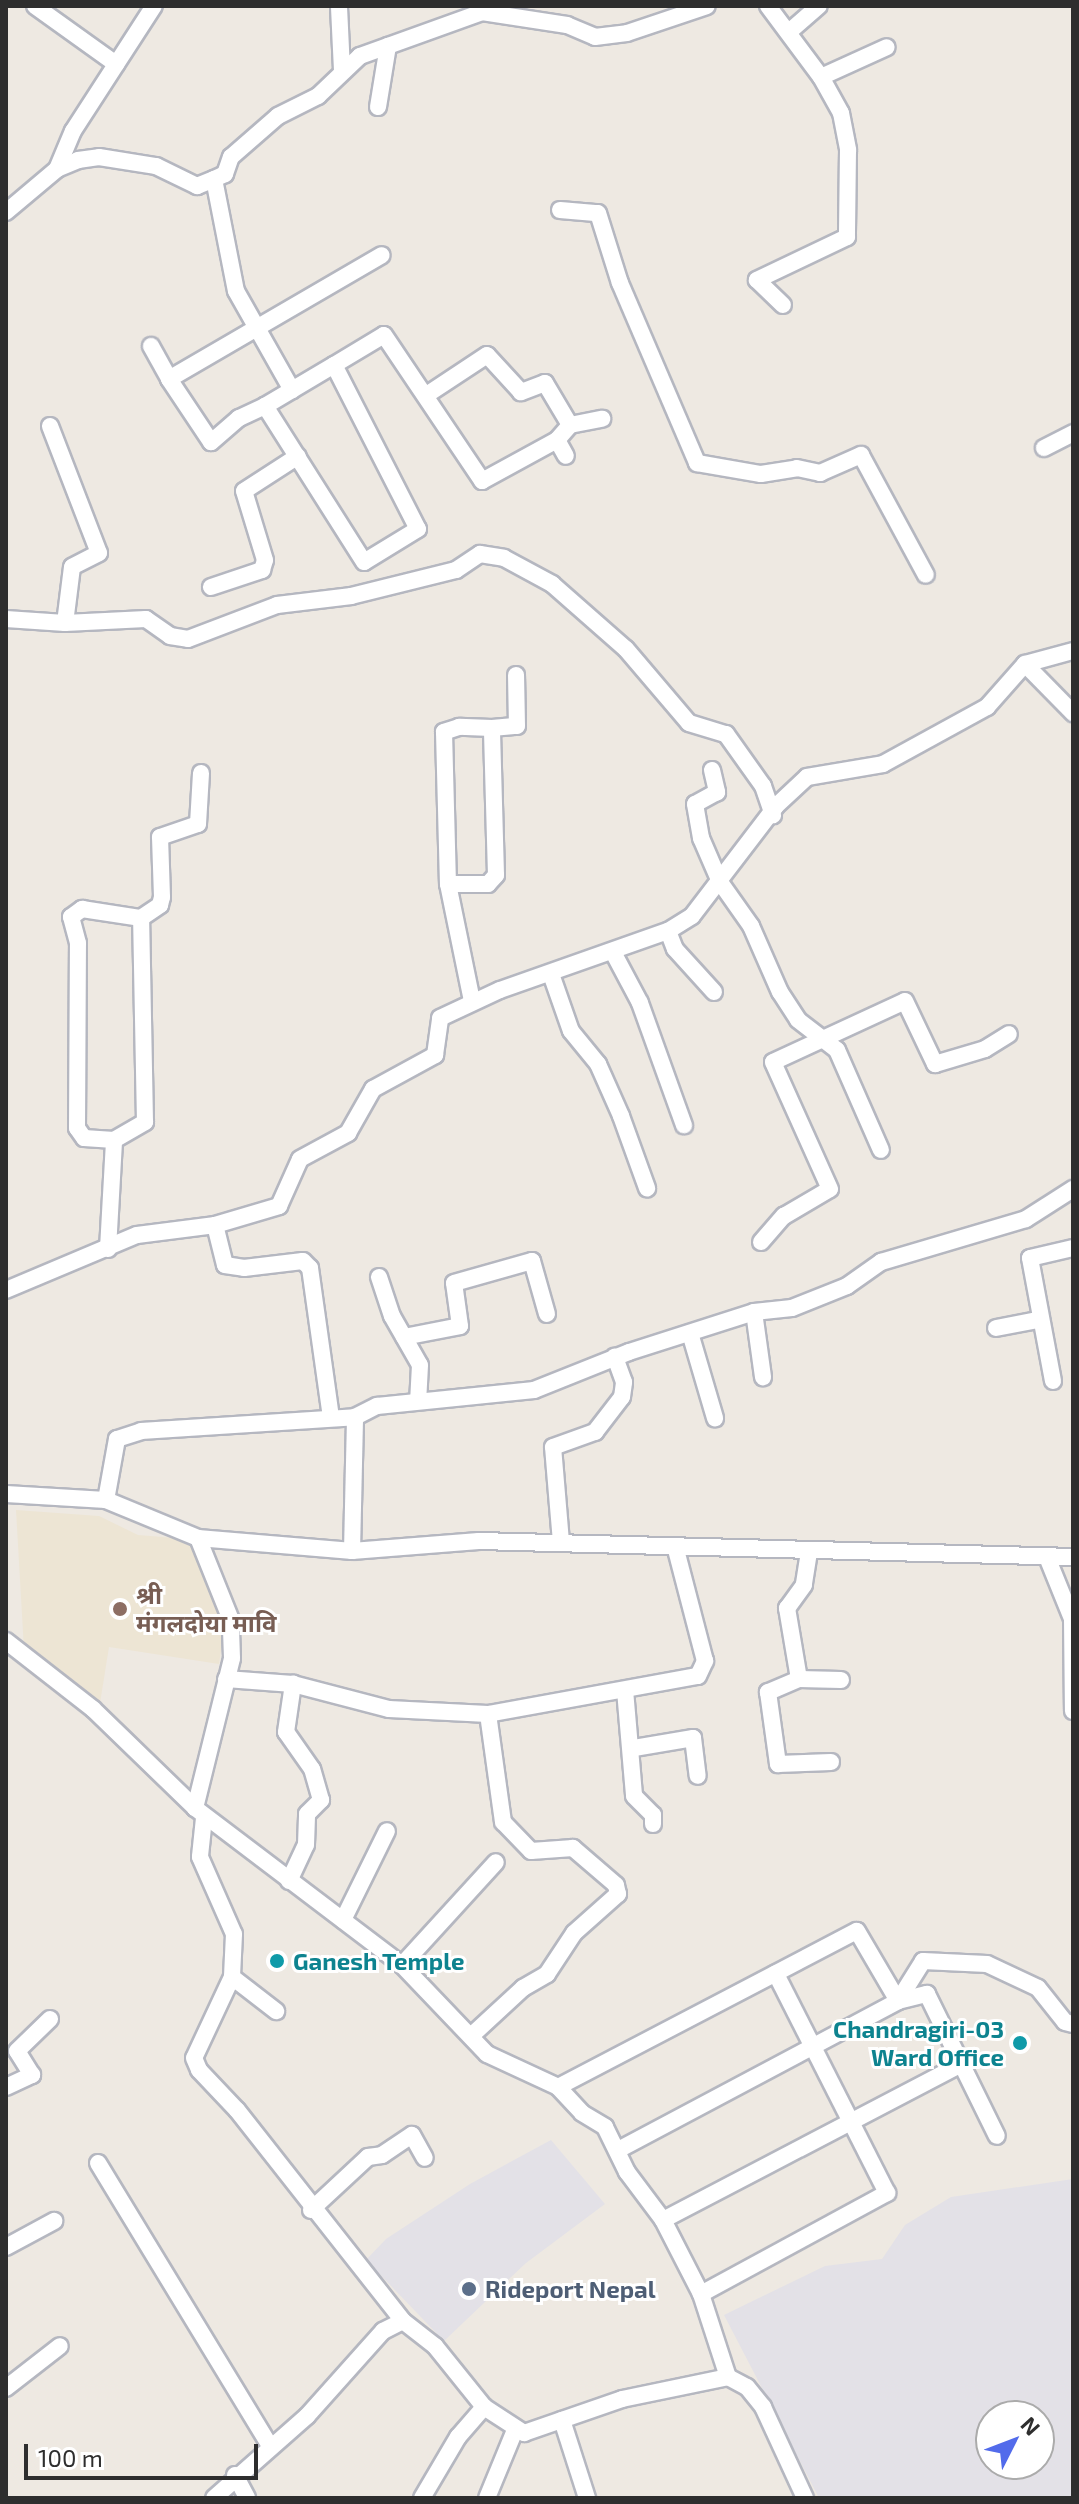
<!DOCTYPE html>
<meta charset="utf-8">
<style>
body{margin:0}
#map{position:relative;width:1079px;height:2504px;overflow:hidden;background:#eee9e2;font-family:"Exo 2","Noto Sans Devanagari",sans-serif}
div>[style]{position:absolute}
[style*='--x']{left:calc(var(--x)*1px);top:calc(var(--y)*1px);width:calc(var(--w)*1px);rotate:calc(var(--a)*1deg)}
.industrial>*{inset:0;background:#e3e1e7}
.education>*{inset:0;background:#ede5d4}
.roads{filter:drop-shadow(2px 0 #b5b7c0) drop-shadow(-2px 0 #b5b7c0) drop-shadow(0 2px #b5b7c0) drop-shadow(0 -2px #b5b7c0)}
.minor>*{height:16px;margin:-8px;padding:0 8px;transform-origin:8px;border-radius:8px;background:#fff}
.dots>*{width:22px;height:22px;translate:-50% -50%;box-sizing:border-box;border:4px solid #fff;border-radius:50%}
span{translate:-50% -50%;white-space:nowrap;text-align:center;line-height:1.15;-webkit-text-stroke:6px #fff;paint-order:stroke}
.education-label{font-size:24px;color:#785e54;font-weight:700}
.left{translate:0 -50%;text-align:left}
.culture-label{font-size:24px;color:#0d838f;font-weight:700}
.right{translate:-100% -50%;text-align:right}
.service-label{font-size:24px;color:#4e5e75;font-weight:700}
.frame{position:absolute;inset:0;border:8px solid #2e2e2e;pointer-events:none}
.north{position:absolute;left:975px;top:2400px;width:80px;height:80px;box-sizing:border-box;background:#fff;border:2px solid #ababab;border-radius:50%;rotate:48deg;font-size:22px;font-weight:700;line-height:32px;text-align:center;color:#2e2e2e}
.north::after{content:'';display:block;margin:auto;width:28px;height:36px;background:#526beb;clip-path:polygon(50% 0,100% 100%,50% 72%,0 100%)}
.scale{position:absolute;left:24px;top:2444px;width:234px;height:36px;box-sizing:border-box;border:4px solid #2e2e2e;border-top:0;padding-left:10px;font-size:24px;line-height:28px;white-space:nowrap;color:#2e2e2e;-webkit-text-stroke:6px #fff;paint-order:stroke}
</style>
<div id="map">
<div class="industrial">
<div style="clip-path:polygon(551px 2140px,605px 2204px,526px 2263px,444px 2341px,366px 2260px,386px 2239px,470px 2184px)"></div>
<div style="clip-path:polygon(evenodd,1073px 2179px,1073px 2498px,819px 2498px,724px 2315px,825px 2266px,882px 2259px,905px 2225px,951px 2197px,1073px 2179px,991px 2416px,1039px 2416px,1039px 2464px,991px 2464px,991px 2416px)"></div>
</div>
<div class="education">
<div style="clip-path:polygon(16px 1510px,99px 1516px,138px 1535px,188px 1539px,204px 1559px,225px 1622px,219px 1664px,109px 1647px,97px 1722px,25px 1667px)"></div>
</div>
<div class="roads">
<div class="minor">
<div style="--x:35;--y:6;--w:100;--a:35.6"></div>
<div style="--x:768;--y:6;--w:89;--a:53.3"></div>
<div style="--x:821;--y:77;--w:41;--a:60.9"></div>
<div style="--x:841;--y:113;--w:38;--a:79"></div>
<div style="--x:848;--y:150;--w:87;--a:90.7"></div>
<div style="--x:847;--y:237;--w:100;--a:154.5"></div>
<div style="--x:757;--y:280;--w:36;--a:44"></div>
<div style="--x:339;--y:7;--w:63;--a:87.3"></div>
<div style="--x:790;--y:31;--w:38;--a:-41"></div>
<div style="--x:821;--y:77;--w:72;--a:-24.4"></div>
<div style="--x:378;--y:107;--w:62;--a:-80.7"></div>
<div style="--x:57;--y:169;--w:41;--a:-67.2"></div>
<div style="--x:73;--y:131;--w:149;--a:-57.1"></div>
<div style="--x:214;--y:179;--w:114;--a:78.9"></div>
<div style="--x:236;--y:291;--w:114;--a:60.5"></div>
<div style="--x:560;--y:210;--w:38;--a:5"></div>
<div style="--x:598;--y:213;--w:73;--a:72.6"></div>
<div style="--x:620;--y:283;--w:196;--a:66.8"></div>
<div style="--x:697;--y:463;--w:65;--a:9.8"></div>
<div style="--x:761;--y:474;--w:36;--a:-9"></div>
<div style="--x:797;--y:468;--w:24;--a:12"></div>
<div style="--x:820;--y:473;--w:45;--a:-23.7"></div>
<div style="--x:861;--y:455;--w:136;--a:61.6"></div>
<div style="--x:6;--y:212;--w:67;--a:-40.1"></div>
<div style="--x:57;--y:169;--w:23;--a:-23"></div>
<div style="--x:78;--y:160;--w:21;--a:-8"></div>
<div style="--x:99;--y:157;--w:58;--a:9"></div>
<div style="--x:156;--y:166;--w:46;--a:26"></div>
<div style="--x:197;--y:186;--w:18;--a:-22"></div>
<div style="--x:214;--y:179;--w:12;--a:-24"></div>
<div style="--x:225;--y:174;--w:18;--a:-71"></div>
<div style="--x:231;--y:157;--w:62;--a:-41.1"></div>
<div style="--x:278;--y:116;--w:45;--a:-26.6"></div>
<div style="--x:318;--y:96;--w:58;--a:-43.6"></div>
<div style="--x:360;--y:56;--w:130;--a:-19.8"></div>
<div style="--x:482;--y:12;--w:86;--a:8.7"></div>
<div style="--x:567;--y:25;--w:30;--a:23"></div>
<div style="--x:595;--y:37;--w:32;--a:-7"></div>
<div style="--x:627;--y:33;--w:84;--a:-18.6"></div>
<div style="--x:151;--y:346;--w:38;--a:61"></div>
<div style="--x:334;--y:365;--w:58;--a:-31"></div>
<div style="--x:384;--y:335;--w:176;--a:56.1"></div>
<div style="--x:482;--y:481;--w:85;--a:-28.7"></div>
<div style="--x:557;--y:440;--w:20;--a:-49"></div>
<div style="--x:570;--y:425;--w:49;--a:-120.8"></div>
<div style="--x:545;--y:383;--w:26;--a:159"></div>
<div style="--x:521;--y:392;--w:50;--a:-132.6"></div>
<div style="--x:487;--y:355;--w:71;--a:146.5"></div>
<div style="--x:334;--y:365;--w:184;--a:62.9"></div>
<div style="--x:418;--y:529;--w:63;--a:148.6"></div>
<div style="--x:364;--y:562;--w:185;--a:-122.4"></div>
<div style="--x:265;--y:406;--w:80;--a:-30.7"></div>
<div style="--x:265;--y:406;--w:29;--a:155"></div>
<div style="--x:239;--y:418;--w:37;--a:139"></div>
<div style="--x:211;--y:442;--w:76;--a:-123.7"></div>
<div style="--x:169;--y:379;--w:246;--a:-30.2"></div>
<div style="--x:570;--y:425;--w:33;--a:-11"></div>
<div style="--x:50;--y:426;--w:136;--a:68.9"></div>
<div style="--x:99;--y:553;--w:30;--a:153"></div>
<div style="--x:72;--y:567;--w:56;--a:97.1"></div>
<div style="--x:557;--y:440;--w:18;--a:61"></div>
<div style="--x:1044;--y:448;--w:33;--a:-27"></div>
<div style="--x:211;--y:587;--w:54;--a:-18.4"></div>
<div style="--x:262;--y:570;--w:10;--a:-73"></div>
<div style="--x:265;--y:560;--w:72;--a:-106.9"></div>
<div style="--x:244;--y:491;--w:64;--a:-32.9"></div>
<div style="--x:6;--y:619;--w:59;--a:3.9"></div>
<div style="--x:65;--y:623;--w:81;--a:-2.8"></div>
<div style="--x:146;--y:619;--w:29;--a:35"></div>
<div style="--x:170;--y:636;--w:18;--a:9"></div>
<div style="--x:188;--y:639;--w:95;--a:-20.9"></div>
<div style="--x:277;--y:605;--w:75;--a:-6.9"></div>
<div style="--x:351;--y:596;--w:108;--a:-13.9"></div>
<div style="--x:456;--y:570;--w:29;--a:-34"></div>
<div style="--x:480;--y:554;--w:24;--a:9"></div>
<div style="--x:504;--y:558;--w:55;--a:28.4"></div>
<div style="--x:552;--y:584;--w:98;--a:41.3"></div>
<div style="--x:626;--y:649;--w:97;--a:49.6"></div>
<div style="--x:689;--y:723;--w:39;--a:17"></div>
<div style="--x:726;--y:734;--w:64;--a:54.6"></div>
<div style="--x:763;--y:786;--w:31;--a:71"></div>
<div style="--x:1025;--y:664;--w:69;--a:45.6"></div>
<div style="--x:492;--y:728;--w:25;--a:-5"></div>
<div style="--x:517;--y:726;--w:51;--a:-91.1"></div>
<div style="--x:712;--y:770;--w:23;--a:77"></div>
<div style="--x:717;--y:792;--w:25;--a:151"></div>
<div style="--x:695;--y:804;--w:35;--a:80"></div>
<div style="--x:701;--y:838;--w:48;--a:66.6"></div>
<div style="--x:720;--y:882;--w:54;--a:54.8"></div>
<div style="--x:751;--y:926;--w:72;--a:66.3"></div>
<div style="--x:780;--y:992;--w:33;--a:57"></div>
<div style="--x:798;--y:1020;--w:49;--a:37.6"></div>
<div style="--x:837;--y:1050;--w:109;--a:66.3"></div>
<div style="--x:448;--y:884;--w:40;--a:0"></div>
<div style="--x:488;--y:884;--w:12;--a:-48"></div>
<div style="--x:496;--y:875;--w:147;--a:-91.6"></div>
<div style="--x:492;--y:728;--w:33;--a:-178"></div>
<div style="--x:459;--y:727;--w:16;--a:162"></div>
<div style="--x:444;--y:732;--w:152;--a:88.5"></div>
<div style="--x:448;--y:884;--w:119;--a:78.4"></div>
<div style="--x:668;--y:931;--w:19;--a:69"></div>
<div style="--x:675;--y:949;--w:58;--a:47.8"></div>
<div style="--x:614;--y:954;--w:55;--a:62"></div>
<div style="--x:640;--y:1003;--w:130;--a:70.2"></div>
<div style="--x:551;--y:974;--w:60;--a:70.7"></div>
<div style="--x:571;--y:1031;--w:43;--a:50.7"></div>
<div style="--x:598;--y:1064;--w:57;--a:66.1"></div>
<div style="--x:621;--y:1116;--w:77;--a:70.1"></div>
<div style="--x:114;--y:1140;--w:30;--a:-176"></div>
<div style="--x:84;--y:1138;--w:12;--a:-125"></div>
<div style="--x:77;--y:1128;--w:185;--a:-89.7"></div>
<div style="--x:78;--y:943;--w:27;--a:-105"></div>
<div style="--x:71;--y:917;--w:14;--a:-36"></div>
<div style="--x:82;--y:909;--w:60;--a:8.7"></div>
<div style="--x:215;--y:1225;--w:41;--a:76"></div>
<div style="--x:225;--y:1265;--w:19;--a:9"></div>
<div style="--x:244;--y:1268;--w:59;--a:-6.8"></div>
<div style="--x:303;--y:1261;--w:10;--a:45"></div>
<div style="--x:310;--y:1268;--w:151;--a:82"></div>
<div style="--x:761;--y:1242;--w:35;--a:-49"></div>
<div style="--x:784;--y:1216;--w:53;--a:-30.4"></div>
<div style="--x:830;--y:1189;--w:139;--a:-114.2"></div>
<div style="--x:773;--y:1062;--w:145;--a:-24.8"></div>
<div style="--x:905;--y:1001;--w:70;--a:64.5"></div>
<div style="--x:935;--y:1064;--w:52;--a:-16.7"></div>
<div style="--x:985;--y:1049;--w:28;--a:-32"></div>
<div style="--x:108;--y:1249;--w:109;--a:-86.8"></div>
<div style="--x:114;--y:1140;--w:36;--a:-30"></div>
<div style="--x:145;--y:1122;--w:204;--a:-91.1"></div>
<div style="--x:141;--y:918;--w:23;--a:-34"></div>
<div style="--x:160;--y:905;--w:8;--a:-76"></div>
<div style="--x:162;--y:897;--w:60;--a:-91.9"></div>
<div style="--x:160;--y:837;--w:40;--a:-18.9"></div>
<div style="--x:198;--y:824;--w:51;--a:-86.6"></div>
<div style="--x:379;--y:1277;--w:41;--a:71.6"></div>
<div style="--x:392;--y:1316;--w:56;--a:60.3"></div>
<div style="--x:420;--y:1365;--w:35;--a:93"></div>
<div style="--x:6;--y:1290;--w:142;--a:-22.8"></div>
<div style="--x:137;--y:1235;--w:79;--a:-7.3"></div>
<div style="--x:215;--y:1225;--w:67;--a:-16.5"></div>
<div style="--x:279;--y:1206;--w:51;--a:-65.9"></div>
<div style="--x:300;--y:1159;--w:55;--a:-28.4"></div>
<div style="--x:348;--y:1133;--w:51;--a:-60.4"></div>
<div style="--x:373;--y:1089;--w:71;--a:-28.7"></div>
<div style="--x:435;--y:1055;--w:37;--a:-82"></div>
<div style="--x:440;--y:1018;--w:66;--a:-25"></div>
<div style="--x:500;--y:990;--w:178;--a:-19.4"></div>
<div style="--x:668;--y:931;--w:28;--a:-32"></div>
<div style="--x:692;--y:916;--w:138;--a:-52.6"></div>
<div style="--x:776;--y:806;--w:42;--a:-43.1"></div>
<div style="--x:807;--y:777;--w:77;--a:-9.7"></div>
<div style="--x:883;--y:764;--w:119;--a:-28.7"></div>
<div style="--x:987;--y:707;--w:57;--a:-48.5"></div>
<div style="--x:1025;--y:664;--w:50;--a:-15.2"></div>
<div style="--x:754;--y:1312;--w:66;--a:82.1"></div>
<div style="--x:996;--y:1328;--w:43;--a:-10.8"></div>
<div style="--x:690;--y:1333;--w:89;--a:73.6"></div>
<div style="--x:404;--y:1337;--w:57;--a:-11.1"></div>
<div style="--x:460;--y:1326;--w:43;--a:-97.9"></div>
<div style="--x:454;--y:1283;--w:81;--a:-15.8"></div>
<div style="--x:532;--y:1261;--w:55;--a:74.2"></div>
<div style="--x:1053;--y:1381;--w:125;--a:-100.6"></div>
<div style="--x:1030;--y:1258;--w:44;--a:-13.1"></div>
<div style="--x:6;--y:1494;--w:100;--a:3.4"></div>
<div style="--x:106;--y:1500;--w:100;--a:22.4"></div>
<div style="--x:198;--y:1538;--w:155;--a:4.8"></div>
<div style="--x:352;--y:1551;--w:127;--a:-4.5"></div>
<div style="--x:479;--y:1541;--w:594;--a:1.54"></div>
<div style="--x:106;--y:1500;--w:62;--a:-79.8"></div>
<div style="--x:117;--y:1439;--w:25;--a:-18"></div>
<div style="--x:141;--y:1431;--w:214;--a:-3.7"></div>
<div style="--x:355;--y:1417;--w:25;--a:-27"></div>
<div style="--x:377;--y:1406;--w:158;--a:-5.8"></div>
<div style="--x:534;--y:1390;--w:102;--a:-21.8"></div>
<div style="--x:629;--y:1352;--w:131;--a:-17.7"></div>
<div style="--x:754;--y:1312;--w:38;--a:-6"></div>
<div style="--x:792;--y:1308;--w:59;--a:-21.8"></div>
<div style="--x:847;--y:1286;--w:42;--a:-35.2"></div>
<div style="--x:881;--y:1262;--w:151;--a:-16.5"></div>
<div style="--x:1026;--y:1219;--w:56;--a:-32.6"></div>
<div style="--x:561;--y:1542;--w:95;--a:-94.8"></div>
<div style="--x:553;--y:1447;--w:45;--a:-19.7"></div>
<div style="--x:595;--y:1432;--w:44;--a:-52.4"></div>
<div style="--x:622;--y:1397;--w:15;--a:-82"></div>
<div style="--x:624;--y:1382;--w:27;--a:-110"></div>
<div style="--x:352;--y:1551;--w:134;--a:-88.7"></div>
<div style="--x:809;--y:1552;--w:33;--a:99"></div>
<div style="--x:804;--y:1585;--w:29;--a:126"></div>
<div style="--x:787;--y:1608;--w:72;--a:80.4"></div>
<div style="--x:799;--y:1679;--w:34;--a:157"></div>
<div style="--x:768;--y:1692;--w:73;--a:82.1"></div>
<div style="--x:778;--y:1764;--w:53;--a:-2.2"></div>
<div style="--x:1047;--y:1557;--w:67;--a:68"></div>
<div style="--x:1072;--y:1619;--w:92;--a:89.4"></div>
<div style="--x:6;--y:1641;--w:110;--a:38"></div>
<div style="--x:93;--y:1709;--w:142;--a:44.1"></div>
<div style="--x:195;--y:1808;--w:154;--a:-76.1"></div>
<div style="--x:232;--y:1658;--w:38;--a:-92"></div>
<div style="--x:231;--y:1620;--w:88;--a:-111.9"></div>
<div style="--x:226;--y:1679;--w:67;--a:4.3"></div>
<div style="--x:293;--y:1684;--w:99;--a:14.6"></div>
<div style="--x:389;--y:1709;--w:99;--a:2.9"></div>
<div style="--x:488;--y:1714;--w:213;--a:-10.3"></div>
<div style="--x:698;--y:1676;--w:17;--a:-65"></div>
<div style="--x:705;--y:1661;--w:115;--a:-104.6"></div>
<div style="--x:799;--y:1679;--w:42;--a:1.4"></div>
<div style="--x:625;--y:1690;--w:106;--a:85.1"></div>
<div style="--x:634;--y:1796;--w:27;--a:45"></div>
<div style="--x:653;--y:1815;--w:9;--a:90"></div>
<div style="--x:634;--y:1748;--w:60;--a:-9.6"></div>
<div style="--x:693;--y:1738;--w:38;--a:83"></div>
<div style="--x:195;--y:1808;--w:260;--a:37.2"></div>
<div style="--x:402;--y:1965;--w:123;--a:46.3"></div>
<div style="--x:487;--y:2054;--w:78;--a:24.9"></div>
<div style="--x:558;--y:2087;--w:35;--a:47"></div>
<div style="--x:582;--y:2113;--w:27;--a:31"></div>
<div style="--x:605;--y:2127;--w:50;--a:63.9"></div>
<div style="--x:627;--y:2172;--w:60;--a:53.1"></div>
<div style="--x:663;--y:2220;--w:83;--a:62.8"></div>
<div style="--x:701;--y:2294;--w:87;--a:72"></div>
<div style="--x:204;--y:1818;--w:39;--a:96"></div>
<div style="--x:200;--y:1857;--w:84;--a:66.2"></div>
<div style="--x:234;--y:1934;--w:43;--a:92.7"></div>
<div style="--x:232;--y:1977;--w:89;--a:115.1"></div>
<div style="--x:194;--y:2058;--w:13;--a:67"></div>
<div style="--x:199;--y:2070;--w:55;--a:46.5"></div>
<div style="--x:237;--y:2110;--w:268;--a:51.8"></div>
<div style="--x:403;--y:2321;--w:41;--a:38"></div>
<div style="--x:435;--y:2346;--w:78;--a:51.2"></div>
<div style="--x:484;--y:2407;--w:48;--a:33"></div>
<div style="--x:524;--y:2433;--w:104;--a:-19.1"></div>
<div style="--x:622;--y:2399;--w:108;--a:-11.7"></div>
<div style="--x:728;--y:2377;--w:21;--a:28"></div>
<div style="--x:747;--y:2387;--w:26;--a:51"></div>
<div style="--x:763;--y:2407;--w:100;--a:65.2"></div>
<div style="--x:289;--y:1881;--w:40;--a:-65"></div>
<div style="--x:306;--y:1845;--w:31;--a:-88"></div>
<div style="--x:307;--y:1814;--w:20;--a:-45"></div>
<div style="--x:321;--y:1800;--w:32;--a:-106"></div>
<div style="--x:312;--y:1769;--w:45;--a:-125.1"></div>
<div style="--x:286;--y:1732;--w:49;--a:-81.7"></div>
<div style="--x:343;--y:1920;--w:99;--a:-63.7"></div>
<div style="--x:402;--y:1965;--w:139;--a:-47.6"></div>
<div style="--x:232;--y:1977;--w:56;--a:37.7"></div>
<div style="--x:471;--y:2036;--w:71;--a:-42.7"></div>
<div style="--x:523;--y:1988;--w:28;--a:-30"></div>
<div style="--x:547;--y:1974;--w:49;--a:-56.6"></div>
<div style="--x:574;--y:1933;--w:59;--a:-41.6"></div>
<div style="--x:618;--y:1894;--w:9;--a:-103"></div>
<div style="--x:616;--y:1885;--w:57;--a:-139.3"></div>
<div style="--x:573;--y:1848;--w:42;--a:175.9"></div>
<div style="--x:531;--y:1851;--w:40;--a:-134"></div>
<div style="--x:503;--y:1822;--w:109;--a:-97.9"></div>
<div style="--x:6;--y:2087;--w:29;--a:-25"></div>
<div style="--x:32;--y:2075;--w:28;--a:-122"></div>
<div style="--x:17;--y:2051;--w:46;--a:-44.1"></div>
<div style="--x:558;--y:2087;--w:337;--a:-27.6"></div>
<div style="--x:857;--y:1931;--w:81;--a:59.6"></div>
<div style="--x:898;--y:2001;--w:47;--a:-58"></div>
<div style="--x:923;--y:1961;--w:64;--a:2.7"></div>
<div style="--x:987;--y:1964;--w:56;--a:25.2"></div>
<div style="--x:1038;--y:1988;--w:43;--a:51.5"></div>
<div style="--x:1065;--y:2022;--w:8;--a:14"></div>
<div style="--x:620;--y:2149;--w:315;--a:-28"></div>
<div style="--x:898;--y:2001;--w:30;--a:-14"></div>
<div style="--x:927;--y:1994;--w:158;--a:63.8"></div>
<div style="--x:98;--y:2163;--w:331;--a:58.7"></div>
<div style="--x:311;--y:2210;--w:78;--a:-42.9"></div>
<div style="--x:368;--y:2157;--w:14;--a:-8"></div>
<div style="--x:382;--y:2155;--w:36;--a:-34"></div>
<div style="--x:412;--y:2135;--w:26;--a:61"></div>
<div style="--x:663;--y:2220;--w:337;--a:-27.6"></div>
<div style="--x:6;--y:2247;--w:55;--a:-28.4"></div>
<div style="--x:701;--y:2294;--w:212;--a:-28.5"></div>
<div style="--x:887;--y:2193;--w:246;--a:-116.9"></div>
<div style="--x:6;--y:2388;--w:68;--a:-37.9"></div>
<div style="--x:562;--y:2420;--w:82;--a:72.2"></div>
<div style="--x:235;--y:2475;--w:26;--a:62"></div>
<div style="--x:214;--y:2498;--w:124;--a:-41.4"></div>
<div style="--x:307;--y:2416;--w:114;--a:-48.2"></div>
<div style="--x:383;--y:2331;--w:22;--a:-27"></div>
<div style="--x:422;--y:2498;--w:71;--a:-59.5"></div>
<div style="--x:458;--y:2437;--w:40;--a:-49"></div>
<div style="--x:487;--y:2498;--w:74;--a:-67.6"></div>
</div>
</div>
<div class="dots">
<div style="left:120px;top:1609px;background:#8d6e63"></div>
<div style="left:277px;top:1961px;background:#0f9aa8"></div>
<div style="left:1020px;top:2043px;background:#0f9aa8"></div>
<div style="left:469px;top:2289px;background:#5c6f8a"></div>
</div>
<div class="education-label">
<span class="left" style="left:136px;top:1609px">श्री<br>मंगलदोया मावि</span>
</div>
<div class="culture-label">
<span class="left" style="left:293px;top:1961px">Ganesh Temple</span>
<span class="right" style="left:1004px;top:2043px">Chandragiri-03<br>Ward Office</span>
</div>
<div class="service-label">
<span class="left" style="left:485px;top:2289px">Rideport Nepal</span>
</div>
<div class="frame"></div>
<div class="north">N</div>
<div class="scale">100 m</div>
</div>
